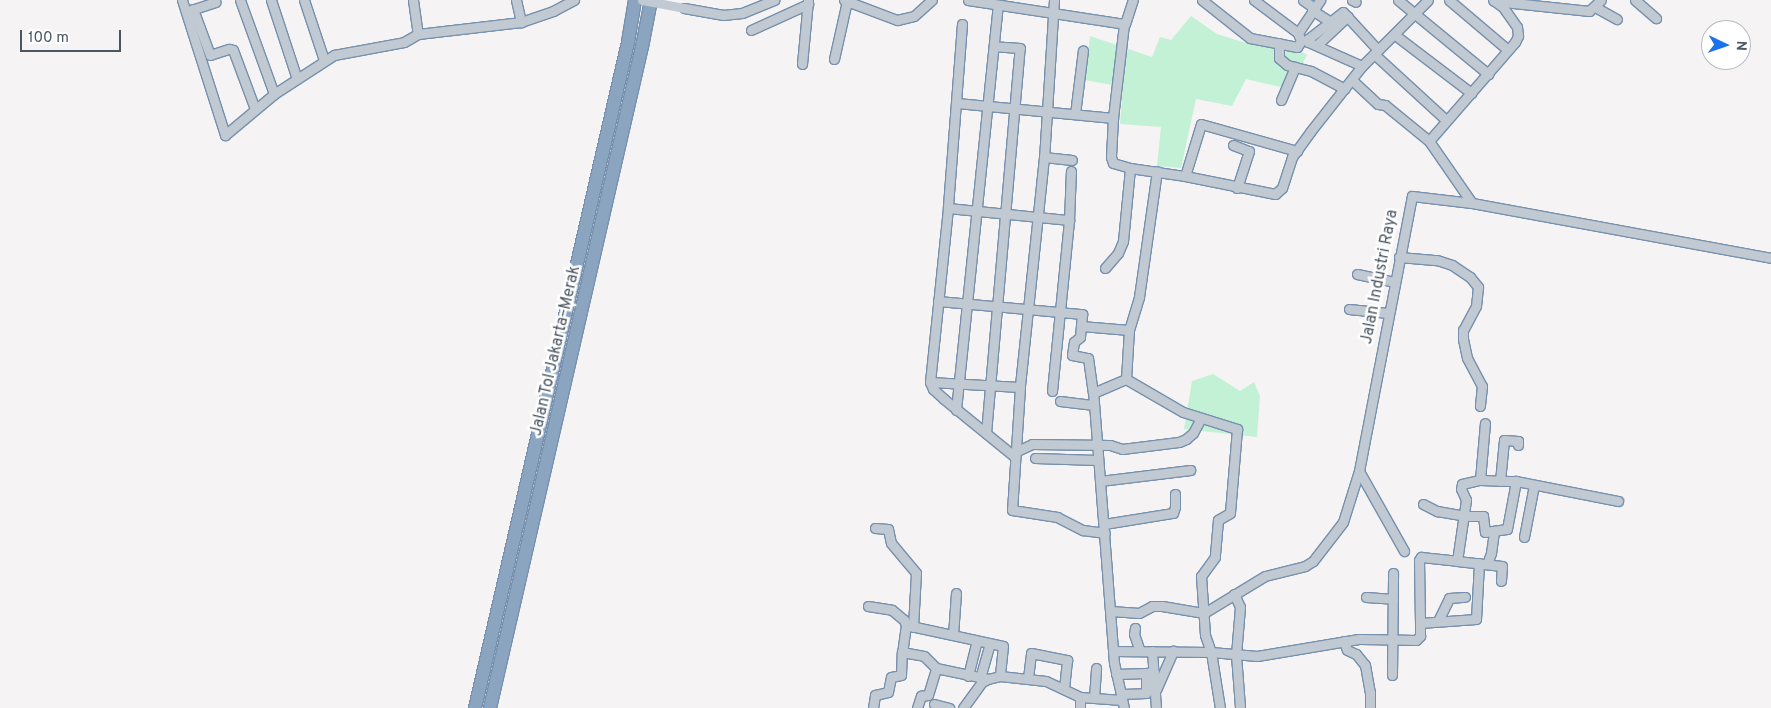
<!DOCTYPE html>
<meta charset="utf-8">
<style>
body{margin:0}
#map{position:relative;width:1771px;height:708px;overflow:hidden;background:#f5f3f3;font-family:Overpass,sans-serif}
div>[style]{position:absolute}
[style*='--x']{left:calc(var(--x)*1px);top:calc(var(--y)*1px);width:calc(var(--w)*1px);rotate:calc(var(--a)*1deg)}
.green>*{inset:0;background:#c3f1d5}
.roads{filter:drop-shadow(1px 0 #7690ad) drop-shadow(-1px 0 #7690ad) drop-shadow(0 1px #7690ad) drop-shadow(0 -1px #7690ad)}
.minor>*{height:9px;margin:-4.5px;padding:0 4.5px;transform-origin:4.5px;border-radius:4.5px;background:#c1cad2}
.highway>*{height:12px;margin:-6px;padding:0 6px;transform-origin:6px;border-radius:6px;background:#8ba5c1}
.minor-bridge>*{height:9px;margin:-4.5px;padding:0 4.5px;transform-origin:4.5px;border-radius:4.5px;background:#c1cad2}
span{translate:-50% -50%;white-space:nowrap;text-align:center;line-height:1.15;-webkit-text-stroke:5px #fff;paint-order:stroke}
.street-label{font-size:16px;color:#4a5661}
.north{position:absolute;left:1701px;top:20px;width:50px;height:50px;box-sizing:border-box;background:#fff;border:1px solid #b7bbc0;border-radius:50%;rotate:93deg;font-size:14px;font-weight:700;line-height:20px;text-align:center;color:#4a5661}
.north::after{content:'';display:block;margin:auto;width:18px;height:22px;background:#1a73e8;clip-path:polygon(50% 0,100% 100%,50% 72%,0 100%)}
.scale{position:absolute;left:20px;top:30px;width:101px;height:22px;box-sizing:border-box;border:2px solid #4a5661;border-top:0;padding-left:6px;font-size:15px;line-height:18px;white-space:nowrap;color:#4a5661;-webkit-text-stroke:4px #fff;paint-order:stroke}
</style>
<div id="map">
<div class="green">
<div style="clip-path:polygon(1191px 16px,1217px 34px,1246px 43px,1294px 47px,1307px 55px,1290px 89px,1246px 79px,1232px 106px,1196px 99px,1181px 168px,1157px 166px,1161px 127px,1120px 124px,1123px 87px,1085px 80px,1090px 36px,1152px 57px,1160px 37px,1171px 40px)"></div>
<div style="clip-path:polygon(1213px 374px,1240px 391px,1254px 382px,1260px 396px,1257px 437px,1184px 429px,1192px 381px)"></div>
</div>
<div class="roads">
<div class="minor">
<div style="--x:182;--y:0;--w:142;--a:72.3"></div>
<div style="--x:225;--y:135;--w:64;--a:-39.9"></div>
<div style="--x:274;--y:94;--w:72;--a:-33"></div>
<div style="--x:334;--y:55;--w:71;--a:-10.5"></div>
<div style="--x:404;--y:42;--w:16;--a:-30"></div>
<div style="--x:418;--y:34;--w:104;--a:-6.6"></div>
<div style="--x:521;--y:22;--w:34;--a:-19"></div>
<div style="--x:553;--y:11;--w:24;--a:-28"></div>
<div style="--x:240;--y:0;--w:100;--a:70.1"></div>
<div style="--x:271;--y:0;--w:83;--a:71.8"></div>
<div style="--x:304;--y:0;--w:63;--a:71.6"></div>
<div style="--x:413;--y:0;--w:34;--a:82"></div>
<div style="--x:516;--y:0;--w:23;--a:77"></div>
<div style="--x:844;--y:0;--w:57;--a:20.7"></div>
<div style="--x:897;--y:20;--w:17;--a:-13"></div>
<div style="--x:914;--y:16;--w:24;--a:-42"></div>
<div style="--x:968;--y:0;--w:158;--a:8.7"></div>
<div style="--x:1124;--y:24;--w:95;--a:96.7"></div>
<div style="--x:1113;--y:118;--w:39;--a:93"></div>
<div style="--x:1111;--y:157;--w:6;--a:72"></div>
<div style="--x:1113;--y:163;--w:18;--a:16"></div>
<div style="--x:1130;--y:168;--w:56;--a:8.3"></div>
<div style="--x:1185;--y:176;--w:92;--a:11.3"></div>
<div style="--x:1275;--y:194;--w:9;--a:-41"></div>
<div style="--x:1282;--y:188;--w:33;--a:-72"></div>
<div style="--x:1292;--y:157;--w:31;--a:-54"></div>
<div style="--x:1310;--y:132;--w:84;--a:-51.8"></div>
<div style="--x:1362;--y:66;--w:93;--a:-45"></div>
<div style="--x:1054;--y:0;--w:157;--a:93.6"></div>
<div style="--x:1044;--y:157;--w:231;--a:96"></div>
<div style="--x:1020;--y:387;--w:123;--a:93.7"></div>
<div style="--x:1012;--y:510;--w:46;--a:8.8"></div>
<div style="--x:1057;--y:517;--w:29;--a:27"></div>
<div style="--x:1083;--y:530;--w:22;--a:8"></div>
<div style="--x:1202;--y:0;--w:61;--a:38.4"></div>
<div style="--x:1250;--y:38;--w:48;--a:10.8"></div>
<div style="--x:1297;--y:47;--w:7;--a:-56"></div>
<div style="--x:1301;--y:41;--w:9;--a:-111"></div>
<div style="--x:1254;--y:0;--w:55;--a:36.9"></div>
<div style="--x:1298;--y:33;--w:40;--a:-56"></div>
<div style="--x:1303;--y:0;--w:14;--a:36"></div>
<div style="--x:1352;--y:0;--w:4;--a:27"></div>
<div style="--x:1398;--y:0;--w:117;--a:39.4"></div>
<div style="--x:1449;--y:0;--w:77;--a:40.3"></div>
<div style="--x:1635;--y:0;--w:28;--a:41"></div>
<div style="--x:1494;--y:1;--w:96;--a:6"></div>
<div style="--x:1589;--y:11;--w:16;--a:-43"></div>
<div style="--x:1595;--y:7;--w:25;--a:29"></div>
<div style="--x:684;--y:8;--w:40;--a:10"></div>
<div style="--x:723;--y:15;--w:19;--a:-6"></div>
<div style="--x:742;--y:13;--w:35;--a:-22"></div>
<div style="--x:193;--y:9;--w:49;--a:69.7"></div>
<div style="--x:210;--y:55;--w:20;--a:-18"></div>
<div style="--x:229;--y:49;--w:4;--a:14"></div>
<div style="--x:233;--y:50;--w:63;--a:69.6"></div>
<div style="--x:1312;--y:10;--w:20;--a:33"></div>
<div style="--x:188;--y:11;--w:29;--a:-18"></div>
<div style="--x:962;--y:24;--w:185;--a:94.4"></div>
<div style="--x:948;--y:208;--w:175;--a:95.9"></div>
<div style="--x:930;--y:382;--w:8;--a:67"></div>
<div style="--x:933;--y:389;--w:15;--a:42"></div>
<div style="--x:944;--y:399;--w:90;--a:39.2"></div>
<div style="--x:1125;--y:24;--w:25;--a:-72"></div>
<div style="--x:751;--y:30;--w:63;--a:-24.5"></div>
<div style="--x:1395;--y:35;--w:96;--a:37.3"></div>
<div style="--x:1279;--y:43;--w:15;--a:90"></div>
<div style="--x:1279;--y:58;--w:11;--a:41"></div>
<div style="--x:1287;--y:65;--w:8;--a:14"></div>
<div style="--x:1317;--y:45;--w:42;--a:-43.1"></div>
<div style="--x:1374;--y:54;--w:98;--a:42.5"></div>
<div style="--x:834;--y:59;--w:59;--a:-77.4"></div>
<div style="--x:802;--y:64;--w:64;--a:-84.6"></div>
<div style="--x:1362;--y:66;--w:59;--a:-156"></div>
<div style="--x:1308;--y:42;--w:3;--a:-90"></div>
<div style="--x:1308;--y:39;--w:44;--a:-37.6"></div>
<div style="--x:1343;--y:12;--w:50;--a:47.4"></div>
<div style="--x:1352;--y:80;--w:35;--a:43"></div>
<div style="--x:1378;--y:104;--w:7;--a:8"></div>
<div style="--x:1385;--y:105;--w:57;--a:39.3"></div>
<div style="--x:1429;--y:141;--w:75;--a:55.3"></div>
<div style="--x:1281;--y:100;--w:36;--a:-67"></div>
<div style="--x:1295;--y:67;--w:16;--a:14"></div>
<div style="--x:1311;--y:71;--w:38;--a:28"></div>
<div style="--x:957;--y:103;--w:157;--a:5.5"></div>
<div style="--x:1075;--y:114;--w:64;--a:-82.9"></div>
<div style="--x:1429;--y:141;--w:131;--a:-49"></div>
<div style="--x:1515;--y:42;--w:7;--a:-63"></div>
<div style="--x:1518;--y:36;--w:9;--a:-96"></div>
<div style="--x:1517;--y:27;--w:24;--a:-125"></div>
<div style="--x:1503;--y:7;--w:12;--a:-145"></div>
<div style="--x:1233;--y:145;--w:17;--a:21"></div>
<div style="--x:1249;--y:151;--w:39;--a:108"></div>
<div style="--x:1044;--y:157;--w:28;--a:6"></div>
<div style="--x:1185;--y:176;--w:54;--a:-72.9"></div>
<div style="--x:1201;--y:124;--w:100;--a:15.7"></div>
<div style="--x:948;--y:208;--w:122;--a:5.7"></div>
<div style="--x:1399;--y:257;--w:38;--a:5"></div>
<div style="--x:1437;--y:260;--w:16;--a:18"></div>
<div style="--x:1452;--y:265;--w:22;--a:34"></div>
<div style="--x:1470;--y:277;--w:13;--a:51"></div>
<div style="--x:1478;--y:287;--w:19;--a:96"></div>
<div style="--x:1476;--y:306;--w:27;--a:118"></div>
<div style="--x:1463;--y:330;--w:9;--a:90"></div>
<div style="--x:1463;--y:339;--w:19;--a:78"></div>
<div style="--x:1467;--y:358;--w:32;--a:62"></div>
<div style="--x:1482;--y:386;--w:20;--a:96"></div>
<div style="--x:1105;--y:268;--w:20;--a:-49"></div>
<div style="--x:1118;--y:253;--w:13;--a:-67"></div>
<div style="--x:1123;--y:241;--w:73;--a:-84.5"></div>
<div style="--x:1357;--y:274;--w:38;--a:12"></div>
<div style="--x:938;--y:301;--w:145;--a:5.2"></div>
<div style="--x:1082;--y:314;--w:23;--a:95"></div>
<div style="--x:1080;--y:337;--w:8;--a:140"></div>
<div style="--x:1074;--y:342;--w:13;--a:99"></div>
<div style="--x:1072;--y:355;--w:16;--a:11"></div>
<div style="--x:1088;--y:358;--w:35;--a:82"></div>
<div style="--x:1349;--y:309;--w:39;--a:6"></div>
<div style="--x:1081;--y:326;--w:48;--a:4.8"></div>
<div style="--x:1126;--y:379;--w:66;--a:30.1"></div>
<div style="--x:1183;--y:412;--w:57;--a:17.5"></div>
<div style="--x:1237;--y:429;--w:84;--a:94.8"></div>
<div style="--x:1230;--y:513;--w:14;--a:150"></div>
<div style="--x:1218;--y:520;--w:37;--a:95"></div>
<div style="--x:1215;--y:557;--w:24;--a:126"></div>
<div style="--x:1201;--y:576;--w:59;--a:86.1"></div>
<div style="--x:1205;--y:635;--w:18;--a:71"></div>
<div style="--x:1211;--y:652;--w:57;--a:80.9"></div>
<div style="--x:930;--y:382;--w:90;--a:3.2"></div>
<div style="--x:1052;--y:391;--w:172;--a:-84.3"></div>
<div style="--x:1069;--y:220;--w:49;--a:-87.7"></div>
<div style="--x:1060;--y:401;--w:34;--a:7"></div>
<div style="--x:956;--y:410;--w:407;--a:-84.1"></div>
<div style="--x:986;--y:433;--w:386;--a:-85"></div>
<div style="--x:1020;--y:48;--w:26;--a:-176"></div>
<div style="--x:1015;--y:452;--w:19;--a:-25"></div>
<div style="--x:1032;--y:444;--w:78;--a:0.7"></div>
<div style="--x:1110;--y:445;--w:13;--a:18"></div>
<div style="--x:1122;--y:449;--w:57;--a:-7"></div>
<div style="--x:1179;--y:442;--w:8;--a:-23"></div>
<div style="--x:1186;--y:439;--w:9;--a:-41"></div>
<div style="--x:1193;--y:433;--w:17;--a:-62"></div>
<div style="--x:1035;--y:458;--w:62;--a:1.8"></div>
<div style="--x:1359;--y:471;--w:92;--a:60.6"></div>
<div style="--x:1480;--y:480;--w:57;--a:-85"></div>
<div style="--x:1100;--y:481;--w:91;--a:-7"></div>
<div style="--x:1500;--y:481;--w:41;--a:-84.4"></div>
<div style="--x:1504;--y:440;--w:14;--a:4"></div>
<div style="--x:1518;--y:441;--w:4;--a:90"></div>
<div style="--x:1423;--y:504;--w:16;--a:27"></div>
<div style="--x:1437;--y:511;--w:27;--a:10"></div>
<div style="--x:1464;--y:516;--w:19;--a:0"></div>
<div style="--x:1483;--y:516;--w:16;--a:83"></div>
<div style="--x:1485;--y:532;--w:22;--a:-8"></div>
<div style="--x:1507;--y:529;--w:49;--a:-79.4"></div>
<div style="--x:1104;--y:524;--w:70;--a:-9.1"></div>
<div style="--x:1173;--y:513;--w:6;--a:-72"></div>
<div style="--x:1175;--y:507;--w:13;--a:-90"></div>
<div style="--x:875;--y:528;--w:13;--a:4"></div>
<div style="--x:888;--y:529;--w:14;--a:78"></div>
<div style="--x:891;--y:543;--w:39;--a:50"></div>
<div style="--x:916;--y:573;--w:54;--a:93.2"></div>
<div style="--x:1524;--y:537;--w:53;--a:-79.1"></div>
<div style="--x:1457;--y:561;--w:45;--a:6.3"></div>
<div style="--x:1502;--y:566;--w:15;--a:94"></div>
<div style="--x:1487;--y:564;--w:12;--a:-70"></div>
<div style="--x:1491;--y:553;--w:22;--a:-82"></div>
<div style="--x:1234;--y:594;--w:14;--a:65"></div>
<div style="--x:1240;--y:607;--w:48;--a:94.8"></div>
<div style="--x:1236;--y:655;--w:52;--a:85.6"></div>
<div style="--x:1366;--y:597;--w:27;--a:4"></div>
<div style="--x:868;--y:606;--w:24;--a:9"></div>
<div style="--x:892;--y:610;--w:16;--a:40"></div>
<div style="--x:904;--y:620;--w:5;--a:68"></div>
<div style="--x:906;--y:625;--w:27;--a:98"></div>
<div style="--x:902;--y:652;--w:22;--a:10"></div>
<div style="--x:924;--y:656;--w:17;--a:45"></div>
<div style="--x:936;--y:668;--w:53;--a:11.9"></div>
<div style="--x:1111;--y:611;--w:28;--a:4"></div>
<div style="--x:1139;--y:613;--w:15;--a:-28"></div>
<div style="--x:1152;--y:606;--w:10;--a:0"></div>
<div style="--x:1162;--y:606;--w:43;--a:9.5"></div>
<div style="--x:1204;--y:613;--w:71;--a:-31.2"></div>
<div style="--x:1265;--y:576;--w:41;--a:-14"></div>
<div style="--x:1305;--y:566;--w:9;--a:-32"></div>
<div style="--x:1313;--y:561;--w:49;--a:-52.4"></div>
<div style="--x:1343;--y:522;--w:53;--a:-72.6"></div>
<div style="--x:1359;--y:471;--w:280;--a:-79.1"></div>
<div style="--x:1412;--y:196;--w:60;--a:6.7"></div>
<div style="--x:1472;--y:203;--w:304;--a:10.4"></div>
<div style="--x:1438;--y:621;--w:25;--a:-64"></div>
<div style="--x:1449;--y:598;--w:16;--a:-4"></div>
<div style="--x:1420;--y:623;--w:56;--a:-4.1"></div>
<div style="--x:1476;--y:619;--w:56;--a:-86.9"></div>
<div style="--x:906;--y:625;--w:99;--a:12.2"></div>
<div style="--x:1003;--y:646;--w:30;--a:96"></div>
<div style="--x:1135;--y:628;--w:6;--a:99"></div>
<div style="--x:1134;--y:634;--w:18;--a:71"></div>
<div style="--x:953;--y:635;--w:42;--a:-85.9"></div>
<div style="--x:1344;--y:641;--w:9;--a:72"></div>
<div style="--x:1347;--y:650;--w:10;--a:24"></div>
<div style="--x:1356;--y:654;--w:14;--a:51"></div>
<div style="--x:1365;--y:665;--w:27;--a:80"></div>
<div style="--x:1370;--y:692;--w:16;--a:90"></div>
<div style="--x:1113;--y:651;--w:98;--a:0.6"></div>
<div style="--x:1211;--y:652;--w:46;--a:5"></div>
<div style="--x:1257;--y:656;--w:103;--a:-9.5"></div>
<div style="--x:1359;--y:639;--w:57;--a:1"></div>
<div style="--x:1416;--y:640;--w:6;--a:-45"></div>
<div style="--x:1420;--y:636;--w:13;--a:-90"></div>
<div style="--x:1420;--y:623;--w:63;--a:-90.9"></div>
<div style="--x:1419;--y:560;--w:4;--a:-56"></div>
<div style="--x:1421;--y:557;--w:36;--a:6"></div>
<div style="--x:1457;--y:561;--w:62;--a:-81.6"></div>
<div style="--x:1466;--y:500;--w:12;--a:-114"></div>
<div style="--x:1461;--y:489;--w:5;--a:-79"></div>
<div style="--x:1462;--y:484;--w:18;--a:-13"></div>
<div style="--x:1480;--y:480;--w:36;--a:2"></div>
<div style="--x:1516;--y:481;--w:104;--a:11.1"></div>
<div style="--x:1152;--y:651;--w:57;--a:86"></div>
<div style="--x:1116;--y:674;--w:30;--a:-2"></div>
<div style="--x:1392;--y:675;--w:102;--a:-89.4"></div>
<div style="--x:968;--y:676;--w:36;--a:-76"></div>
<div style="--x:980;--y:678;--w:35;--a:-74"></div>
<div style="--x:1028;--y:678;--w:25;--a:-83"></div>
<div style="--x:1031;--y:653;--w:37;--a:11"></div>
<div style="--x:1067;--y:660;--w:29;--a:96"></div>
<div style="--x:1156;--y:690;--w:43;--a:-66.4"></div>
<div style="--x:1121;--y:694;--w:25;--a:-2"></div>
<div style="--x:1146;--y:693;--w:20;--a:-90"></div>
<div style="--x:1146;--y:673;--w:8;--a:-7"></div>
<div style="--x:1094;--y:698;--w:30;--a:-86"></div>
<div style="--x:934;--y:704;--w:16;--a:15"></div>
<div style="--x:873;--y:708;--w:13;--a:-81"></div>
<div style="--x:875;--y:695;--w:13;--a:-13"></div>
<div style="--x:888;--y:692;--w:15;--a:-79"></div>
<div style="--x:891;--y:677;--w:10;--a:-11"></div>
<div style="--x:901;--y:675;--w:23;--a:-88"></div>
<div style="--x:917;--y:708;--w:13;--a:-72"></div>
<div style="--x:921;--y:696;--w:7;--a:-8"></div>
<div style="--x:928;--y:695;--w:28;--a:-73"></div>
<div style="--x:963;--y:708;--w:32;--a:-54"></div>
<div style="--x:982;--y:682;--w:7;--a:-27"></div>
<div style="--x:988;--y:679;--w:12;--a:-14"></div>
<div style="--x:1000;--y:676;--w:46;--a:6.2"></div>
<div style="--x:1046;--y:681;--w:38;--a:25"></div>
<div style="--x:1080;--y:697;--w:42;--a:4.1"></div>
<div style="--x:1080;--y:708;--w:11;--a:-90"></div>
<div style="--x:1124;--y:708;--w:46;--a:-102.5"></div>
<div style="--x:1114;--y:663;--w:271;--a:-94.4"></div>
<div style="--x:1093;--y:393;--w:36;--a:-23"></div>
<div style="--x:1126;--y:379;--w:49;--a:-86.5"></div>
<div style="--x:1129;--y:330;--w:34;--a:-73"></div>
<div style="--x:1139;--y:297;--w:127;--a:-81.9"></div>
</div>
<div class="highway">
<div style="--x:475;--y:708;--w:683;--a:-77.06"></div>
<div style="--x:628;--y:42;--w:43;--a:-80.5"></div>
<div style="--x:490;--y:708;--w:683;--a:-77.06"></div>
<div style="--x:643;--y:42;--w:43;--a:-79.2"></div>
</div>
</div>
<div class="minor-bridge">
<div style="--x:642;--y:0;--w:43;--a:10.8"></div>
</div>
<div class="street-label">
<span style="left:1380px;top:277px;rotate:-79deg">Jalan Industri Raya</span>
<span style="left:556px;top:351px;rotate:-77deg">Jalan Tol Jakarta–Merak</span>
</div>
<div class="north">N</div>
<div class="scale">100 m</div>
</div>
